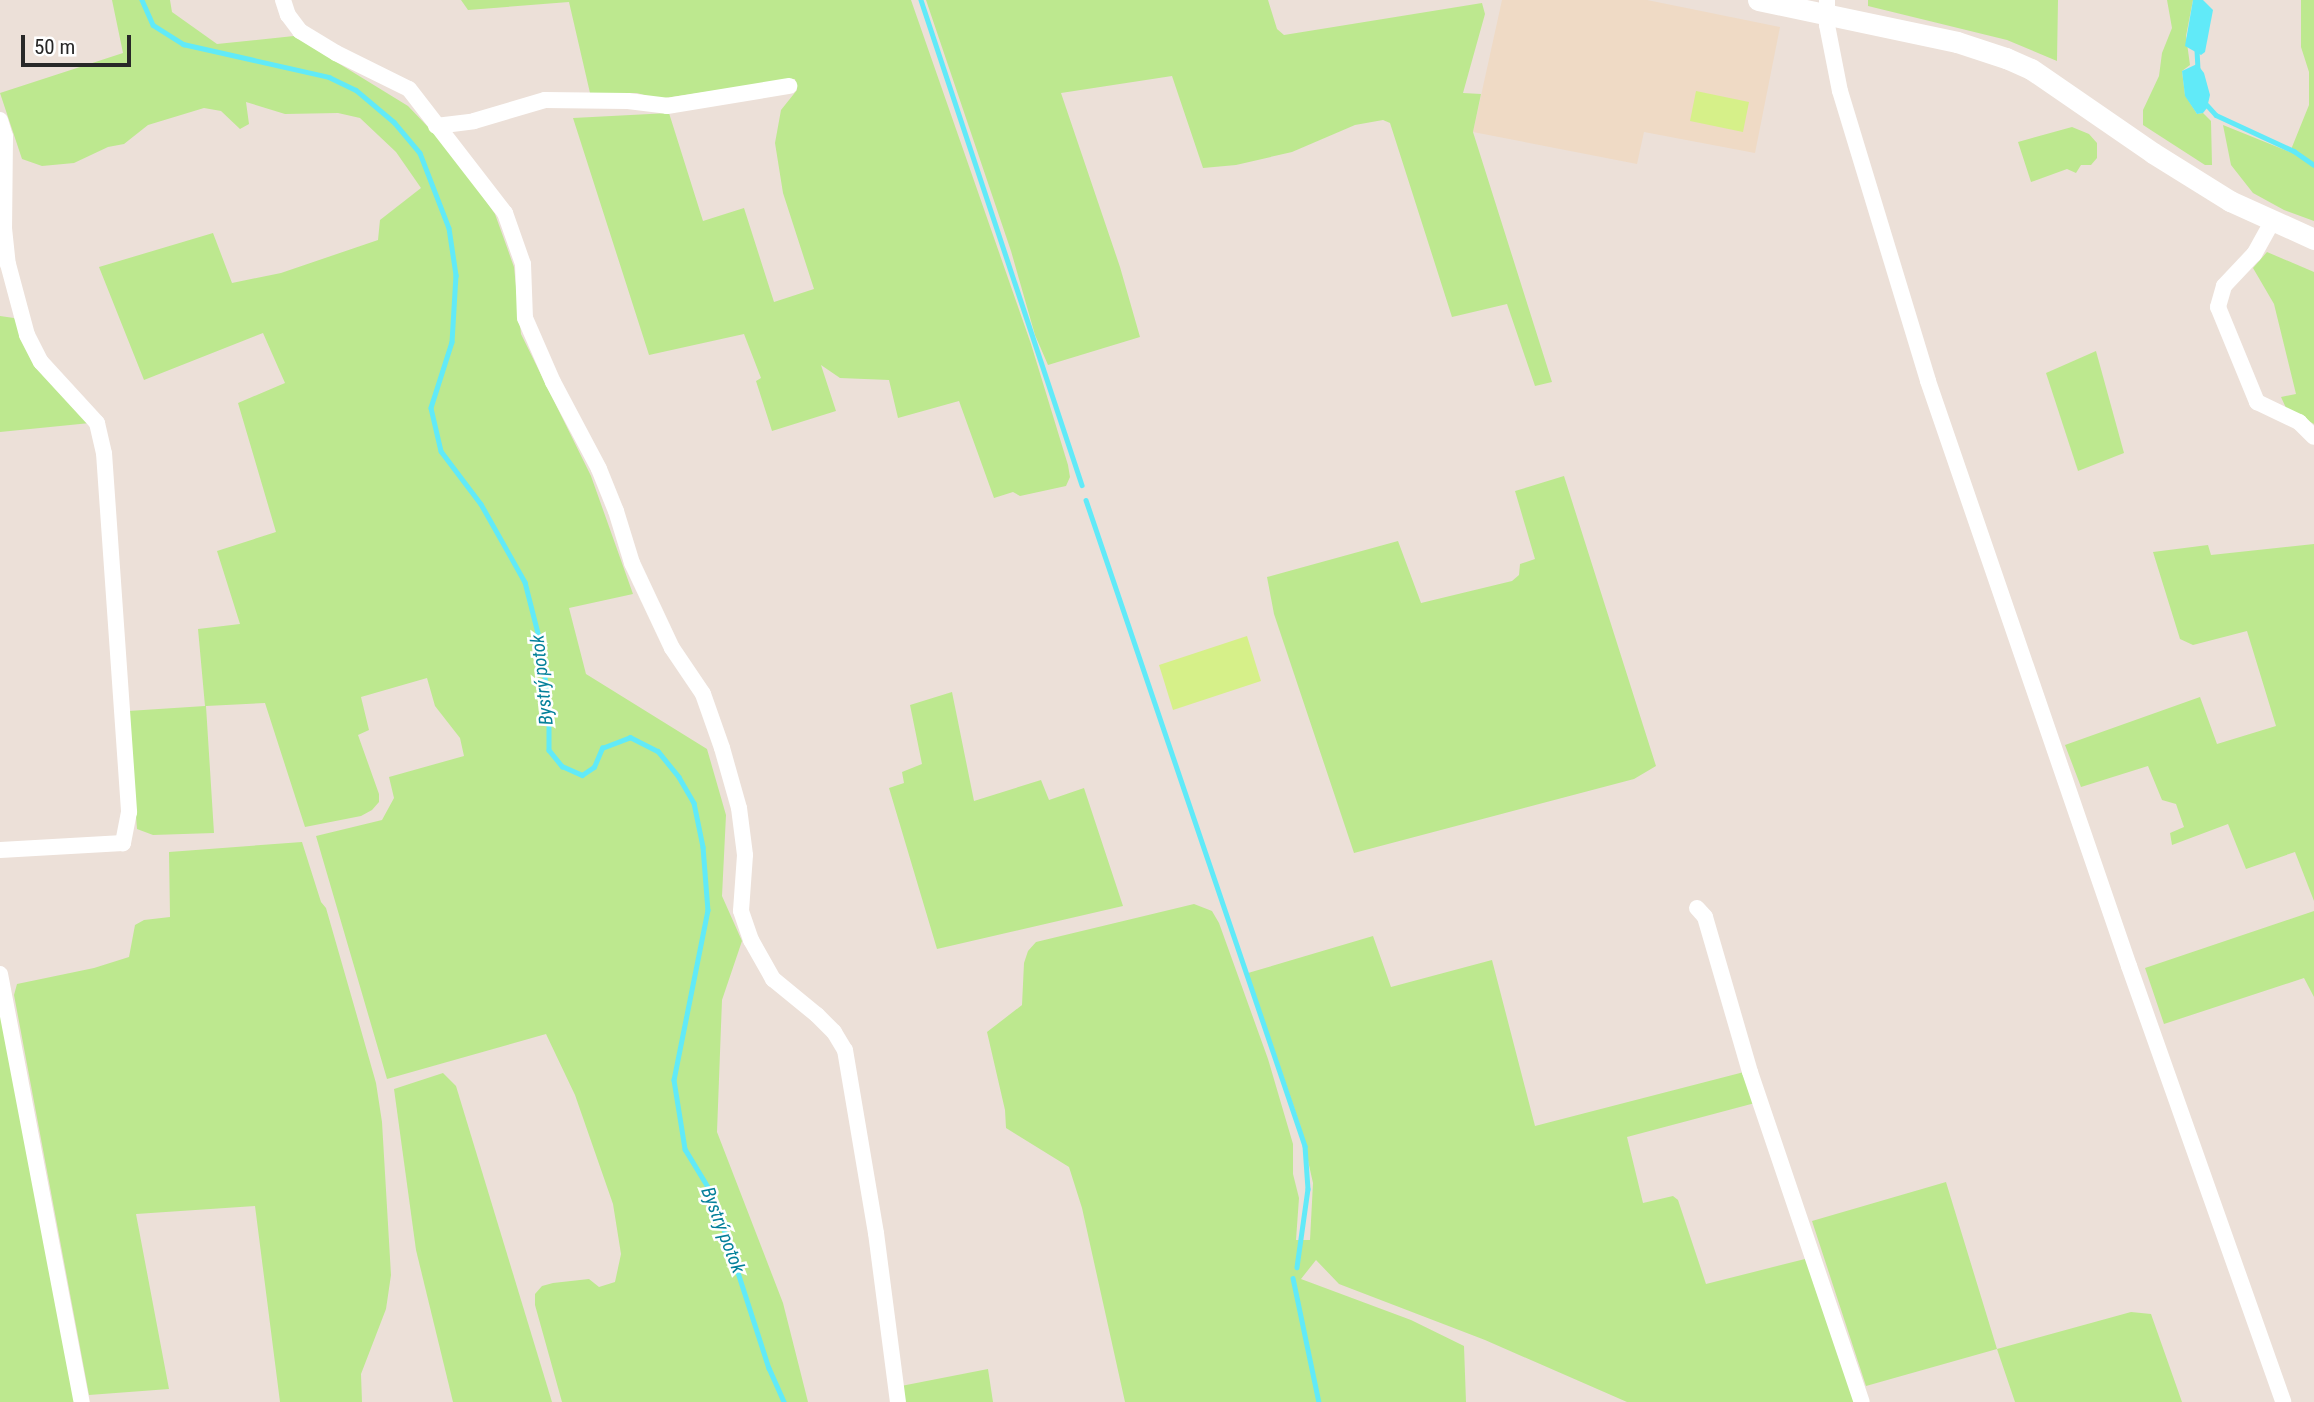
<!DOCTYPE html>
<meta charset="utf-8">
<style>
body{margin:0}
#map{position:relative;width:2314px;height:1402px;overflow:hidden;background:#ece0d8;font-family:"Roboto Condensed",sans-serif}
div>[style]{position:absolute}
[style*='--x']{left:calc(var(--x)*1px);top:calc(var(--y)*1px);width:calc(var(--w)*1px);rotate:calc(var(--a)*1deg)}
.education>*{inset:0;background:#efdac5}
.green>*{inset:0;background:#bde88f}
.pitch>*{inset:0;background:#d6f089}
.water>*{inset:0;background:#61eaf8}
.stream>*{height:4.5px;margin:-2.25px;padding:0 2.25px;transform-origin:2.25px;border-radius:2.25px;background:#61eaf8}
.street>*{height:16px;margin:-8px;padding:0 8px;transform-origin:8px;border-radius:8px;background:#fff}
.secondary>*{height:21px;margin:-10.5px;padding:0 10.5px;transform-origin:10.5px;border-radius:10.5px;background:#fff}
span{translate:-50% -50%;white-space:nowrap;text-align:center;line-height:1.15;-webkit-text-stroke:5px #fff;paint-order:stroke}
.water-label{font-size:19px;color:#04809a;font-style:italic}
.scale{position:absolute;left:21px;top:35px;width:110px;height:32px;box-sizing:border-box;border:4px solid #282828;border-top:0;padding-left:9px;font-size:21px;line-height:24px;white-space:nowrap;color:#282828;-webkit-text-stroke:5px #fff;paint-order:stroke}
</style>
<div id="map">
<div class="education">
<div style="clip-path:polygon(1502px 0,1647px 0,1780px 27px,1755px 153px,1644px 132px,1637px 164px,1473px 132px)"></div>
</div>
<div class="green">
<div style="clip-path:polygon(112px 0,170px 0,172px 12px,217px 44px,294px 36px,408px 106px,451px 151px,495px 214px,514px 267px,521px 334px,591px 476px,633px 594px,569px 608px,586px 674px,707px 749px,726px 815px,722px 896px,742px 941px,722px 1000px,717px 1132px,783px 1303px,808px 1402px,562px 1402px,535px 1305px,535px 1294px,542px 1286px,553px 1283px,589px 1279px,599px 1287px,615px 1282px,621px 1254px,613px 1204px,575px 1095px,546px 1034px,387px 1079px,316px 836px,382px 820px,394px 798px,389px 777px,464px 756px,460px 738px,435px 706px,427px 678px,361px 697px,369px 730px,358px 735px,379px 794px,379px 802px,372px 810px,361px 816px,305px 827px,265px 703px,206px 706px,214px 833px,153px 835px,137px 829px,128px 711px,205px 706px,198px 629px,240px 624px,217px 551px,276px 532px,238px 403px,285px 383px,263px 333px,144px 380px,99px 267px,213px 233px,232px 283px,281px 273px,378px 240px,380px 220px,421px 188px,396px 152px,360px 118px,338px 113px,285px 114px,246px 102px,249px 124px,240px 129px,221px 111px,204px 108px,148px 125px,124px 144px,108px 147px,74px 163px,42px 166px,22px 159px,0 93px,123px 53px)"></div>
<div style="clip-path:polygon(461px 0,911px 0,1031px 344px,1068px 465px,1070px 477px,1066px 486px,1020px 496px,1013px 492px,994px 498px,959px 401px,898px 418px,889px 380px,840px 378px,821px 365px,836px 411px,772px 431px,756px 381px,761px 378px,744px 334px,649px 355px,573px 118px,669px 113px,703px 221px,744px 208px,774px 302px,814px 289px,783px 193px,775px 143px,781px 110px,797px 90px,795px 79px,658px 99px,637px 93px,590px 93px,569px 2px,468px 10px)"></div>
<div style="clip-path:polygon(926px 0,1268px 0,1277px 29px,1284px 35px,1482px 3px,1485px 14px,1463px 93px,1481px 94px,1473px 132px,1552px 382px,1535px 386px,1507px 304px,1452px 317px,1390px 123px,1383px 120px,1355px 125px,1292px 152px,1236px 165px,1203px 168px,1172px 76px,1061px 93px,1120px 267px,1140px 337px,1048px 365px,1035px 335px,1011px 251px)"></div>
<div style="clip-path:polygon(1868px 0,2058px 0,2057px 61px,2007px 40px,1868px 6px)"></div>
<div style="clip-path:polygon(2167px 0,2193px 0,2186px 36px,2190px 65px,2182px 71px,2185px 95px,2197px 114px,2203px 113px,2211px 121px,2212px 165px,2205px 165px,2143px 125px,2143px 110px,2159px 76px,2162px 53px,2172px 28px)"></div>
<div style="clip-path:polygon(2301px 0,2314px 0,2314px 221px,2284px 210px,2253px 193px,2231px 165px,2223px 125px,2290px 152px,2309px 105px,2309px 72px,2301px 47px)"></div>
<div style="clip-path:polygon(2072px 127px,2089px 134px,2097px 143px,2097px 158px,2091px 165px,2081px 165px,2076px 173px,2067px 169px,2031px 182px,2018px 142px)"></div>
<div style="clip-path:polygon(2267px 252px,2314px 272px,2314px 424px,2286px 408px,2281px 397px,2296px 394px,2274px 304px,2253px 268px)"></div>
<div style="clip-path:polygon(0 316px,14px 318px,18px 322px,90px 423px,0 432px)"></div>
<div style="clip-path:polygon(2096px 351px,2124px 453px,2078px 471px,2046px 373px)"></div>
<div style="clip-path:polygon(1564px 476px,1656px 766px,1634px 779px,1354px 853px,1274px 614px,1267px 577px,1398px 541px,1421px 603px,1512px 581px,1519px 575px,1520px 564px,1535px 559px,1515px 491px)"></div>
<div style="clip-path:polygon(2314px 544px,2314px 901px,2295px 852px,2246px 869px,2228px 824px,2172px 845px,2170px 833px,2184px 827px,2176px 804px,2162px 800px,2148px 766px,2081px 787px,2065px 745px,2200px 697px,2217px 744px,2276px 726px,2247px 631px,2193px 645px,2180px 639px,2153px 552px,2208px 545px,2211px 555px)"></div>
<div style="clip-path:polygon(952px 692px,974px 801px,1041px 780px,1049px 800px,1084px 788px,1123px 906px,937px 949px,889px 788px,904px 783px,902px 772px,922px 764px,910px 705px)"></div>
<div style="clip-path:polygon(302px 842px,321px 902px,326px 908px,359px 1023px,376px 1083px,382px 1122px,391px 1275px,386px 1309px,361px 1374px,362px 1402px,280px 1402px,255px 1206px,136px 1214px,169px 1389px,89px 1395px,14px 995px,17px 984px,94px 968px,129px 957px,135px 925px,144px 920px,170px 917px,169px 852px)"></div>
<div style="clip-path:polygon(1194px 904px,1212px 911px,1219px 923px,1268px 1059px,1293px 1144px,1293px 1174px,1299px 1198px,1296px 1240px,1310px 1240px,1313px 1183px,1300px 1125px,1248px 973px,1373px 936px,1391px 987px,1492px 960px,1535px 1126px,1744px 1072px,1755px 1103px,1627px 1137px,1643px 1203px,1673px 1196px,1678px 1200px,1706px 1284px,1809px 1258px,1857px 1402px,1627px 1402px,1485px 1340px,1339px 1284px,1316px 1260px,1301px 1279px,1411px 1320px,1464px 1346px,1466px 1402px,1125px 1402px,1082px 1208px,1069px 1167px,1006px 1128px,1005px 1110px,987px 1032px,1022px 1005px,1024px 963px,1028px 951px,1036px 942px)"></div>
<div style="clip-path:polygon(2314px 911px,2314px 997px,2304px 978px,2164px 1024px,2145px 968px)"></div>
<div style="clip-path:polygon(0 1006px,77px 1402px,0 1402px)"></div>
<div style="clip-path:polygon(443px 1073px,456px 1086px,552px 1402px,453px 1402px,416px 1250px,394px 1089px)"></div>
<div style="clip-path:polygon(1946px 1182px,1997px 1349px,2131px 1312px,2151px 1314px,2182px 1402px,2015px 1402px,1997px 1349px,1866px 1386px,1812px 1221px)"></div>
<div style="clip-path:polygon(988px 1369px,993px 1402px,904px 1402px,901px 1386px)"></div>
</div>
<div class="pitch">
<div style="clip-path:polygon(1696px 91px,1749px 102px,1743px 132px,1690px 121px)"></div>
<div style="clip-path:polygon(1247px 636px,1261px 681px,1173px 710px,1159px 665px)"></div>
</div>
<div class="water">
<div style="clip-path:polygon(2193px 0,2203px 0,2213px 10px,2205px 52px,2201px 55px,2185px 46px)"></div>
<div style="clip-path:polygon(2197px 64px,2204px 73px,2210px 95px,2207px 108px,2203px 113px,2197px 114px,2185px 96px,2182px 71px)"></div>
</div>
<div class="stream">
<div style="--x:142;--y:0;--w:27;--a:66"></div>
<div style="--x:153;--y:25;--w:36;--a:32"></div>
<div style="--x:183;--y:44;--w:150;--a:12.7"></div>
<div style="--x:329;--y:77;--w:30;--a:26"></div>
<div style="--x:356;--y:90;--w:50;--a:40.1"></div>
<div style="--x:394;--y:122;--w:40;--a:50"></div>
<div style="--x:420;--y:153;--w:80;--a:68.9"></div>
<div style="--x:449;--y:228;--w:48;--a:81.5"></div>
<div style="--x:456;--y:275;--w:67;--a:93.4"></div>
<div style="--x:452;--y:342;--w:69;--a:107.7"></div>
<div style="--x:431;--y:408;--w:44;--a:76.9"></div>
<div style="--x:441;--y:451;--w:66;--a:53"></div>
<div style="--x:481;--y:504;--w:90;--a:60.6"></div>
<div style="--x:525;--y:582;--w:65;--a:75.7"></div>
<div style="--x:541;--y:645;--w:64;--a:82.8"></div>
<div style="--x:549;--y:708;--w:42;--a:90"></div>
<div style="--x:549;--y:750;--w:21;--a:51"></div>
<div style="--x:562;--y:766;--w:22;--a:24"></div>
<div style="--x:582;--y:775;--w:14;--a:-34"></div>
<div style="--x:594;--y:767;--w:21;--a:-67"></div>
<div style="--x:602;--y:748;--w:30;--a:-21"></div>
<div style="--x:630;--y:737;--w:31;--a:27"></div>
<div style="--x:658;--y:751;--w:33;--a:51"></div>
<div style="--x:679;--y:777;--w:30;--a:60"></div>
<div style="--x:694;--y:803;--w:45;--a:78.4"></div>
<div style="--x:703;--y:847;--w:63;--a:85.5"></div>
<div style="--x:708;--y:910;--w:173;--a:101.3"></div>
<div style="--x:674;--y:1080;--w:70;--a:80.9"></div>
<div style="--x:685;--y:1149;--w:54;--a:58.7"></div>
<div style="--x:713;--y:1195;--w:182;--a:72.1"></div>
<div style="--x:769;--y:1368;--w:37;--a:66"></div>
<div style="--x:921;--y:0;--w:511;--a:71.64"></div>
<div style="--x:2197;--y:50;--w:19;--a:87"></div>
<div style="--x:2207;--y:105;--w:13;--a:48"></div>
<div style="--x:2216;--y:115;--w:86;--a:24.8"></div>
<div style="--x:2294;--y:151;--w:24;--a:35"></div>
<div style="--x:1086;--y:500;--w:682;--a:71.27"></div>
<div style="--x:1305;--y:1146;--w:43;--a:86"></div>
<div style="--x:1308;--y:1189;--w:79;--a:98"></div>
<div style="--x:1293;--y:1278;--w:127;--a:78.2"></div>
</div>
<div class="street">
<div style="--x:283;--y:0;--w:16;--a:72"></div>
<div style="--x:288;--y:15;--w:20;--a:53"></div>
<div style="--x:300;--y:31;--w:42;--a:31.4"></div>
<div style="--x:336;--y:53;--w:81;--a:26.3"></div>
<div style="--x:409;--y:89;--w:157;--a:52.3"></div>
<div style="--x:505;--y:213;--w:54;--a:70.6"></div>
<div style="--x:523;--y:264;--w:54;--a:87.9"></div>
<div style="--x:525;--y:318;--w:70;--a:66.4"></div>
<div style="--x:553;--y:382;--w:98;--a:62.1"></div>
<div style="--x:599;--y:469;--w:45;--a:68"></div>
<div style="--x:616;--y:511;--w:54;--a:72.9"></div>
<div style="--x:632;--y:563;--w:94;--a:64.8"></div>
<div style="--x:672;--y:648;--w:55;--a:56"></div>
<div style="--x:703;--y:694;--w:57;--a:70.6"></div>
<div style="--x:722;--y:748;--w:62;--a:74.2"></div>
<div style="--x:739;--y:808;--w:47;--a:82.7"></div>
<div style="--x:745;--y:855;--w:56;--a:94.1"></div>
<div style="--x:741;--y:911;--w:31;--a:71"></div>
<div style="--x:751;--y:940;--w:45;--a:60.6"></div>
<div style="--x:773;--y:979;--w:57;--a:39.3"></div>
<div style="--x:817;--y:1015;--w:24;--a:45"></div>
<div style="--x:834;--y:1032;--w:21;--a:59"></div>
<div style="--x:845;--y:1050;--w:186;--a:80.4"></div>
<div style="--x:876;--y:1233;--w:170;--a:82.6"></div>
<div style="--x:1827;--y:0;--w:25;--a:90"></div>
<div style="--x:1827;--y:25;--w:67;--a:78.9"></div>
<div style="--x:1840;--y:91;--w:303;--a:73.1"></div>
<div style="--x:1928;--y:381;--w:619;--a:71.04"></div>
<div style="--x:2129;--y:966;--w:462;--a:70.5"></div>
<div style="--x:0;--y:120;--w:17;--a:73"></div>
<div style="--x:5;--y:136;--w:92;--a:90.6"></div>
<div style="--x:4;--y:228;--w:36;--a:84"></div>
<div style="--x:8;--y:264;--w:73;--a:75"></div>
<div style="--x:27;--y:335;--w:30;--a:63"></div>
<div style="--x:41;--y:362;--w:83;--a:47.4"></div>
<div style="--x:97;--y:423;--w:31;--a:77"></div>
<div style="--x:104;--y:453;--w:360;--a:86"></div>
<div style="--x:129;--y:812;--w:32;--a:101"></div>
<div style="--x:123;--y:843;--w:123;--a:176.7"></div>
<div style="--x:436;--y:126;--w:38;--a:-7"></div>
<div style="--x:474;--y:121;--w:74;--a:-16.5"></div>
<div style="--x:545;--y:100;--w:83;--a:0.7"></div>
<div style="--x:628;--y:101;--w:39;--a:7"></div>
<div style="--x:667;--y:106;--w:124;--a:-9.3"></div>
<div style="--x:2272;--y:222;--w:37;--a:119"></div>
<div style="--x:2254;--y:254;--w:44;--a:133.2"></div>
<div style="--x:2224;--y:286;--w:22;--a:106"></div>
<div style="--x:2218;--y:307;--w:103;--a:67.7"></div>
<div style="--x:2257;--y:402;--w:47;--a:25.5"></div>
<div style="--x:2299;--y:422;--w:21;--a:45"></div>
<div style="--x:1697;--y:908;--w:12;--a:48"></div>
<div style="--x:1705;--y:917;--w:161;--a:73.8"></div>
<div style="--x:1750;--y:1072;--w:348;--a:71.3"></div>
<div style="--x:0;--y:974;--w:436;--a:79.2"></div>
</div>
<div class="secondary">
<div style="--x:1758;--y:0;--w:203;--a:11.9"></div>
<div style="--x:1957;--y:42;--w:52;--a:18.1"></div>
<div style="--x:2006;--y:58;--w:27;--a:24"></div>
<div style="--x:2031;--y:69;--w:148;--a:34.5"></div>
<div style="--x:2153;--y:153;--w:91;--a:31.9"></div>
<div style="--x:2230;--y:201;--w:92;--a:24.3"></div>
</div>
<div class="water-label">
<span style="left:542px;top:680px;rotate:-96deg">Bystrý potok</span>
<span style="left:723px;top:1230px;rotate:69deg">Bystrý potok</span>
</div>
<div class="scale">50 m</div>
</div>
